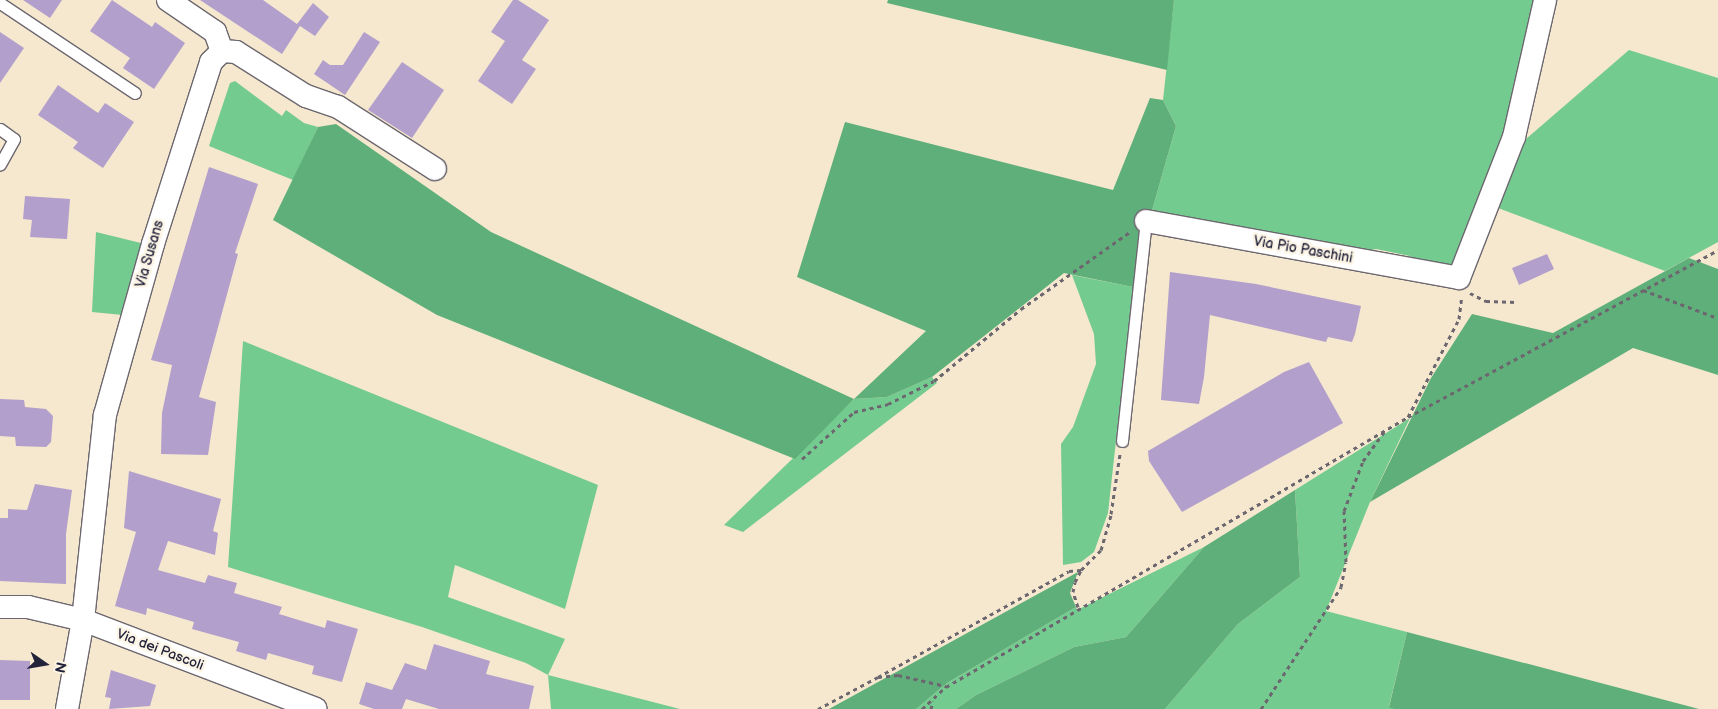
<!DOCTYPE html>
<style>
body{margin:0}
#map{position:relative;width:1718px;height:709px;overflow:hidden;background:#f5e8cf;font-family:"Balsamiq Sans",sans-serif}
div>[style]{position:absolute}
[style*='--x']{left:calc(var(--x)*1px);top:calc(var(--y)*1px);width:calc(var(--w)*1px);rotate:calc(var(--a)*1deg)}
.green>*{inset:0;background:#74cb8f}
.forest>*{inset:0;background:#5faf7a}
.building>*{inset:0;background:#b29fcb}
.path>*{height:3px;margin-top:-1.5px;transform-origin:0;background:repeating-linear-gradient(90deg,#6c676f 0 4px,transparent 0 8px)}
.roads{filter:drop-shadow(1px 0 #6c676f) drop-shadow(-1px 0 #6c676f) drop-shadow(0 1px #6c676f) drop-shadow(0 -1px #6c676f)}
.service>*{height:11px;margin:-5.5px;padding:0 5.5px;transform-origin:5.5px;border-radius:5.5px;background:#fff}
.minor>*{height:22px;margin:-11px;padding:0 11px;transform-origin:11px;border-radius:11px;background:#fff}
span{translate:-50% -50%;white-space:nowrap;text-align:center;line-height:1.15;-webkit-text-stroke:5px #fcf5e5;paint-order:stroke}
.street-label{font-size:14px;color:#22223b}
.north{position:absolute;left:20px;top:639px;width:50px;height:50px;-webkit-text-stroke:4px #fcf5e5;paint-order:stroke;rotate:103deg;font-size:14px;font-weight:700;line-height:20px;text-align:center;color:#22223b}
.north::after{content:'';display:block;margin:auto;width:18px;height:22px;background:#22223b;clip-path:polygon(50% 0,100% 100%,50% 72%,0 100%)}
</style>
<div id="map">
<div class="green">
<div style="clip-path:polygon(1174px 0,1538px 0,1507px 136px,1462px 254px,1451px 265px,1414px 265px,1410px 256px,1376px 249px,1359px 253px,1151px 214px,1176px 126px,1163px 100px)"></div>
<div style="clip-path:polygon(1629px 50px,1718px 78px,1718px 242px,1665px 271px,1498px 208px,1526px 139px)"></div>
<div style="clip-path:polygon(235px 81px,282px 116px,286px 110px,304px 123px,318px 127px,293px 180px,209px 146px,230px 83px)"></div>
<div style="clip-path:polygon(96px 232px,145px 244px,123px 315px,92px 312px)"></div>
<div style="clip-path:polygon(1072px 275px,1133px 287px,1108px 513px,1094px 552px,1081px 562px,1063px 565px,1061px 444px,1073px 427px,1096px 364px,1094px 334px)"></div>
<div style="clip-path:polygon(243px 341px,598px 485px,565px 609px,455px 565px,448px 597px,565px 639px,548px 675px,680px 709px,551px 709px,548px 675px,526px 663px,422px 627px,228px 567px)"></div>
<div style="clip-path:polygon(932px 377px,937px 383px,743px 532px,724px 525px,854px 399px,887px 397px)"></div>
<div style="clip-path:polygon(1410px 418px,1370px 502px,1326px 611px,1407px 632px,1389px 706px,1393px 709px,1165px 709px,1238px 624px,1300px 577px,1295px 490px)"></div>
<div style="clip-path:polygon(1204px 547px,1126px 637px,1074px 647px,976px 695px,956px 709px,916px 709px,947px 683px,1076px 607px,1077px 610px)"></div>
</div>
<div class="forest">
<div style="clip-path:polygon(888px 0,1174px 0,1167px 70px,887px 3px)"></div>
<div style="clip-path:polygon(1150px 98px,1163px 100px,1176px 126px,1151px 214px,1140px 220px,1133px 287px,1064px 273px,932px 377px,887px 397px,854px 399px,795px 459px,437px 315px,273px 220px,318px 127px,336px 124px,491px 232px,854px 399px,926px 331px,797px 277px,845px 122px,1113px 190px)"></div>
<div style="clip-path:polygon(1689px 258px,1718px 269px,1718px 375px,1633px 348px,1370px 502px,1431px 378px,1472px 314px,1553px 333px)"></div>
<div style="clip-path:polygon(1295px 490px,1300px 577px,1238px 624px,1165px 709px,956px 709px,976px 695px,1074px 647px,1126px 637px,1204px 547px)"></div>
<div style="clip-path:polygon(1078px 572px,1070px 593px,1076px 607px,947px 683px,916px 709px,829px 709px)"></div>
<div style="clip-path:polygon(1407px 632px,1699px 709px,1393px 709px,1389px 707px)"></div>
</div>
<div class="building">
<div style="clip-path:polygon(23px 0,62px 0,50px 18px)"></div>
<div style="clip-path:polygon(112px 0,152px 27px,155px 22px,185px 43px,154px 89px,123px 68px,130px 58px,90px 31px)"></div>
<div style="clip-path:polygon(200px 0,263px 0,297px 24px,313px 3px,329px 17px,315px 36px,300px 26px,282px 54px)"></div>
<div style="clip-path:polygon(513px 0,518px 0,549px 20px,522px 60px,536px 69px,512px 104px,478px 81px,505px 41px,491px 32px)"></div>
<div style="clip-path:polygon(0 32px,24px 48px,0 83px)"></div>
<div style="clip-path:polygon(364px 32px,380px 42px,345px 95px,314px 74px,323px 60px,330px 65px,343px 65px)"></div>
<div style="clip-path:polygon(402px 62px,444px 90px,412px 138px,368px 110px)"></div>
<div style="clip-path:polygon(58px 85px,98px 113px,105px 103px,134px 122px,103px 168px,73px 148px,78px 142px,38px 115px)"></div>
<div style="clip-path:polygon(209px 167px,258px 184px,235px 253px,238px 254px,199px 397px,216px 402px,208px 455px,161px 454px,162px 413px,172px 365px,151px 360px)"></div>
<div style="clip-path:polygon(25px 196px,70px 199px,67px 239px,30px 237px,32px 220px,23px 219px)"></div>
<div style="clip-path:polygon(1547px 254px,1554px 269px,1519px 285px,1512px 268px)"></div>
<div style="clip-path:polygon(1170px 272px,1256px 284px,1361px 306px,1355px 334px,1352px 342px,1328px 337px,1326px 342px,1210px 315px,1204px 377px,1199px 404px,1161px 400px)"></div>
<div style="clip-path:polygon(1309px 362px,1343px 423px,1182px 512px,1149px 461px,1148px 451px,1284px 372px)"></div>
<div style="clip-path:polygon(0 399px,24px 400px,25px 407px,46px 409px,53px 416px,51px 442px,46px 447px,16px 446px,15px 437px,0 436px)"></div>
<div style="clip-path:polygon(129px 471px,221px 499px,213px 531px,218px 533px,215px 555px,168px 541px,158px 570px,205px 583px,208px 575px,237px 583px,234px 593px,282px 607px,279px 614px,325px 628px,327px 620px,358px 629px,342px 682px,312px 674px,314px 666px,268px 653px,266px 660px,236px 651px,239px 642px,192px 629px,194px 622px,147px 608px,146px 615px,115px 606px,136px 532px,124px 528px)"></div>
<div style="clip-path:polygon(35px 484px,72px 490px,66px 534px,66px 584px,0 581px,0 518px,8px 518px,8px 509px,27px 510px)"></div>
<div style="clip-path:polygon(434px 644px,490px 661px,486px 674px,534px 686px,529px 709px,439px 709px,406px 699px,402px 709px,374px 709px,359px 704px,366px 682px,392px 690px,405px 663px,426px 670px)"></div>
<div style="clip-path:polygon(0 660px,30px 661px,30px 700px,0 700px)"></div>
<div style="clip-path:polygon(111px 670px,156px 685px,150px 706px,109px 709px,111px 698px,105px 697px)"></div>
</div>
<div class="path">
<div style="--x:1643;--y:290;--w:80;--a:20.5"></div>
<div style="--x:1470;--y:293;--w:18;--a:27"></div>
<div style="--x:1486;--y:301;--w:31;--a:2"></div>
<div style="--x:1408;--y:417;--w:110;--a:-62.5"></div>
<div style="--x:1459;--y:319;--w:23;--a:-83"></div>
<div style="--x:802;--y:459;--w:70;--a:-42.1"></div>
<div style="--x:854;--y:412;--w:35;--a:-13"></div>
<div style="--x:888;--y:404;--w:51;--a:-26.6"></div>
<div style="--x:934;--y:381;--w:113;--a:-39.6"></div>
<div style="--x:1021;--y:309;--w:135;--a:-35.3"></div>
<div style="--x:1078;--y:607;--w:16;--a:-108"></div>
<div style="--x:1073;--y:592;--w:10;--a:-79"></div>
<div style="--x:1075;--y:582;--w:13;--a:-63"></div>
<div style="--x:1081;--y:570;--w:28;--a:-45"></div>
<div style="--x:1101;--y:550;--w:37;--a:-74"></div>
<div style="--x:1111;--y:514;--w:61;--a:-81.5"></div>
<div style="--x:878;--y:677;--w:218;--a:-29"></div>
<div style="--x:1069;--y:571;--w:12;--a:-5"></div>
<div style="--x:818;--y:709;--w:68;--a:-28.1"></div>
<div style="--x:878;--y:677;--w:20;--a:-6"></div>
<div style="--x:898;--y:675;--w:49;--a:12.9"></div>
<div style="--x:922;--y:709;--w:33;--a:-43"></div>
<div style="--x:946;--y:687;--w:535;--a:-30.3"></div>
<div style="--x:1408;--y:417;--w:352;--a:-28.3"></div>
<div style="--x:931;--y:709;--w:8;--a:-76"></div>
<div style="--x:1261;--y:709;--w:146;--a:-56.7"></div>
<div style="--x:1341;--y:587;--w:25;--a:-79"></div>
<div style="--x:1346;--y:562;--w:51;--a:-92.2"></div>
<div style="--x:1344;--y:511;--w:53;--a:-69.2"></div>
<div style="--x:1363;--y:461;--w:36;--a:-54"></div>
</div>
<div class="roads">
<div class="service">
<div style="--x:0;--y:3;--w:162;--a:33.7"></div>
<div style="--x:0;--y:129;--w:17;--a:36"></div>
<div style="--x:14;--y:139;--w:29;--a:119"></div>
<div style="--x:1122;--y:441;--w:221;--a:-83.8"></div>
</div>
<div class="minor">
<div style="--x:168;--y:0;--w:57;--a:34.2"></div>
<div style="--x:215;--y:32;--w:20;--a:70"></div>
<div style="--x:1146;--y:221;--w:318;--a:10.3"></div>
<div style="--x:1459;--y:278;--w:151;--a:-68.7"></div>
<div style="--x:1514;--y:137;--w:140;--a:-77.2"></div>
<div style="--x:0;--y:607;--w:28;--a:0"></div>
<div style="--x:28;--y:607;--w:57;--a:13.3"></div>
<div style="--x:83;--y:620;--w:249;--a:20.9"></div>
<div style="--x:67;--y:709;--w:90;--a:-79.8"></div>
<div style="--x:83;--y:620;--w:206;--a:-83.9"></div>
<div style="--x:105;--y:415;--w:178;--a:-74.3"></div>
<div style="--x:153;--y:244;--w:191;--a:-72.3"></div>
<div style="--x:211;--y:62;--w:16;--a:-45"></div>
<div style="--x:222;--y:51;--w:14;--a:4"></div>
<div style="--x:236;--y:52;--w:83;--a:32.2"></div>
<div style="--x:306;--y:96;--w:34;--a:19"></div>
<div style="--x:338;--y:107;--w:115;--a:32.6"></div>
</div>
</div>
<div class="street-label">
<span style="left:1303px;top:250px;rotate:10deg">Via Pio Paschini</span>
<span style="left:150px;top:254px;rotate:-74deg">Via Susans</span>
<span style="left:160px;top:650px;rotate:21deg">Via dei Pascoli</span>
</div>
<div class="north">N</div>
</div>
